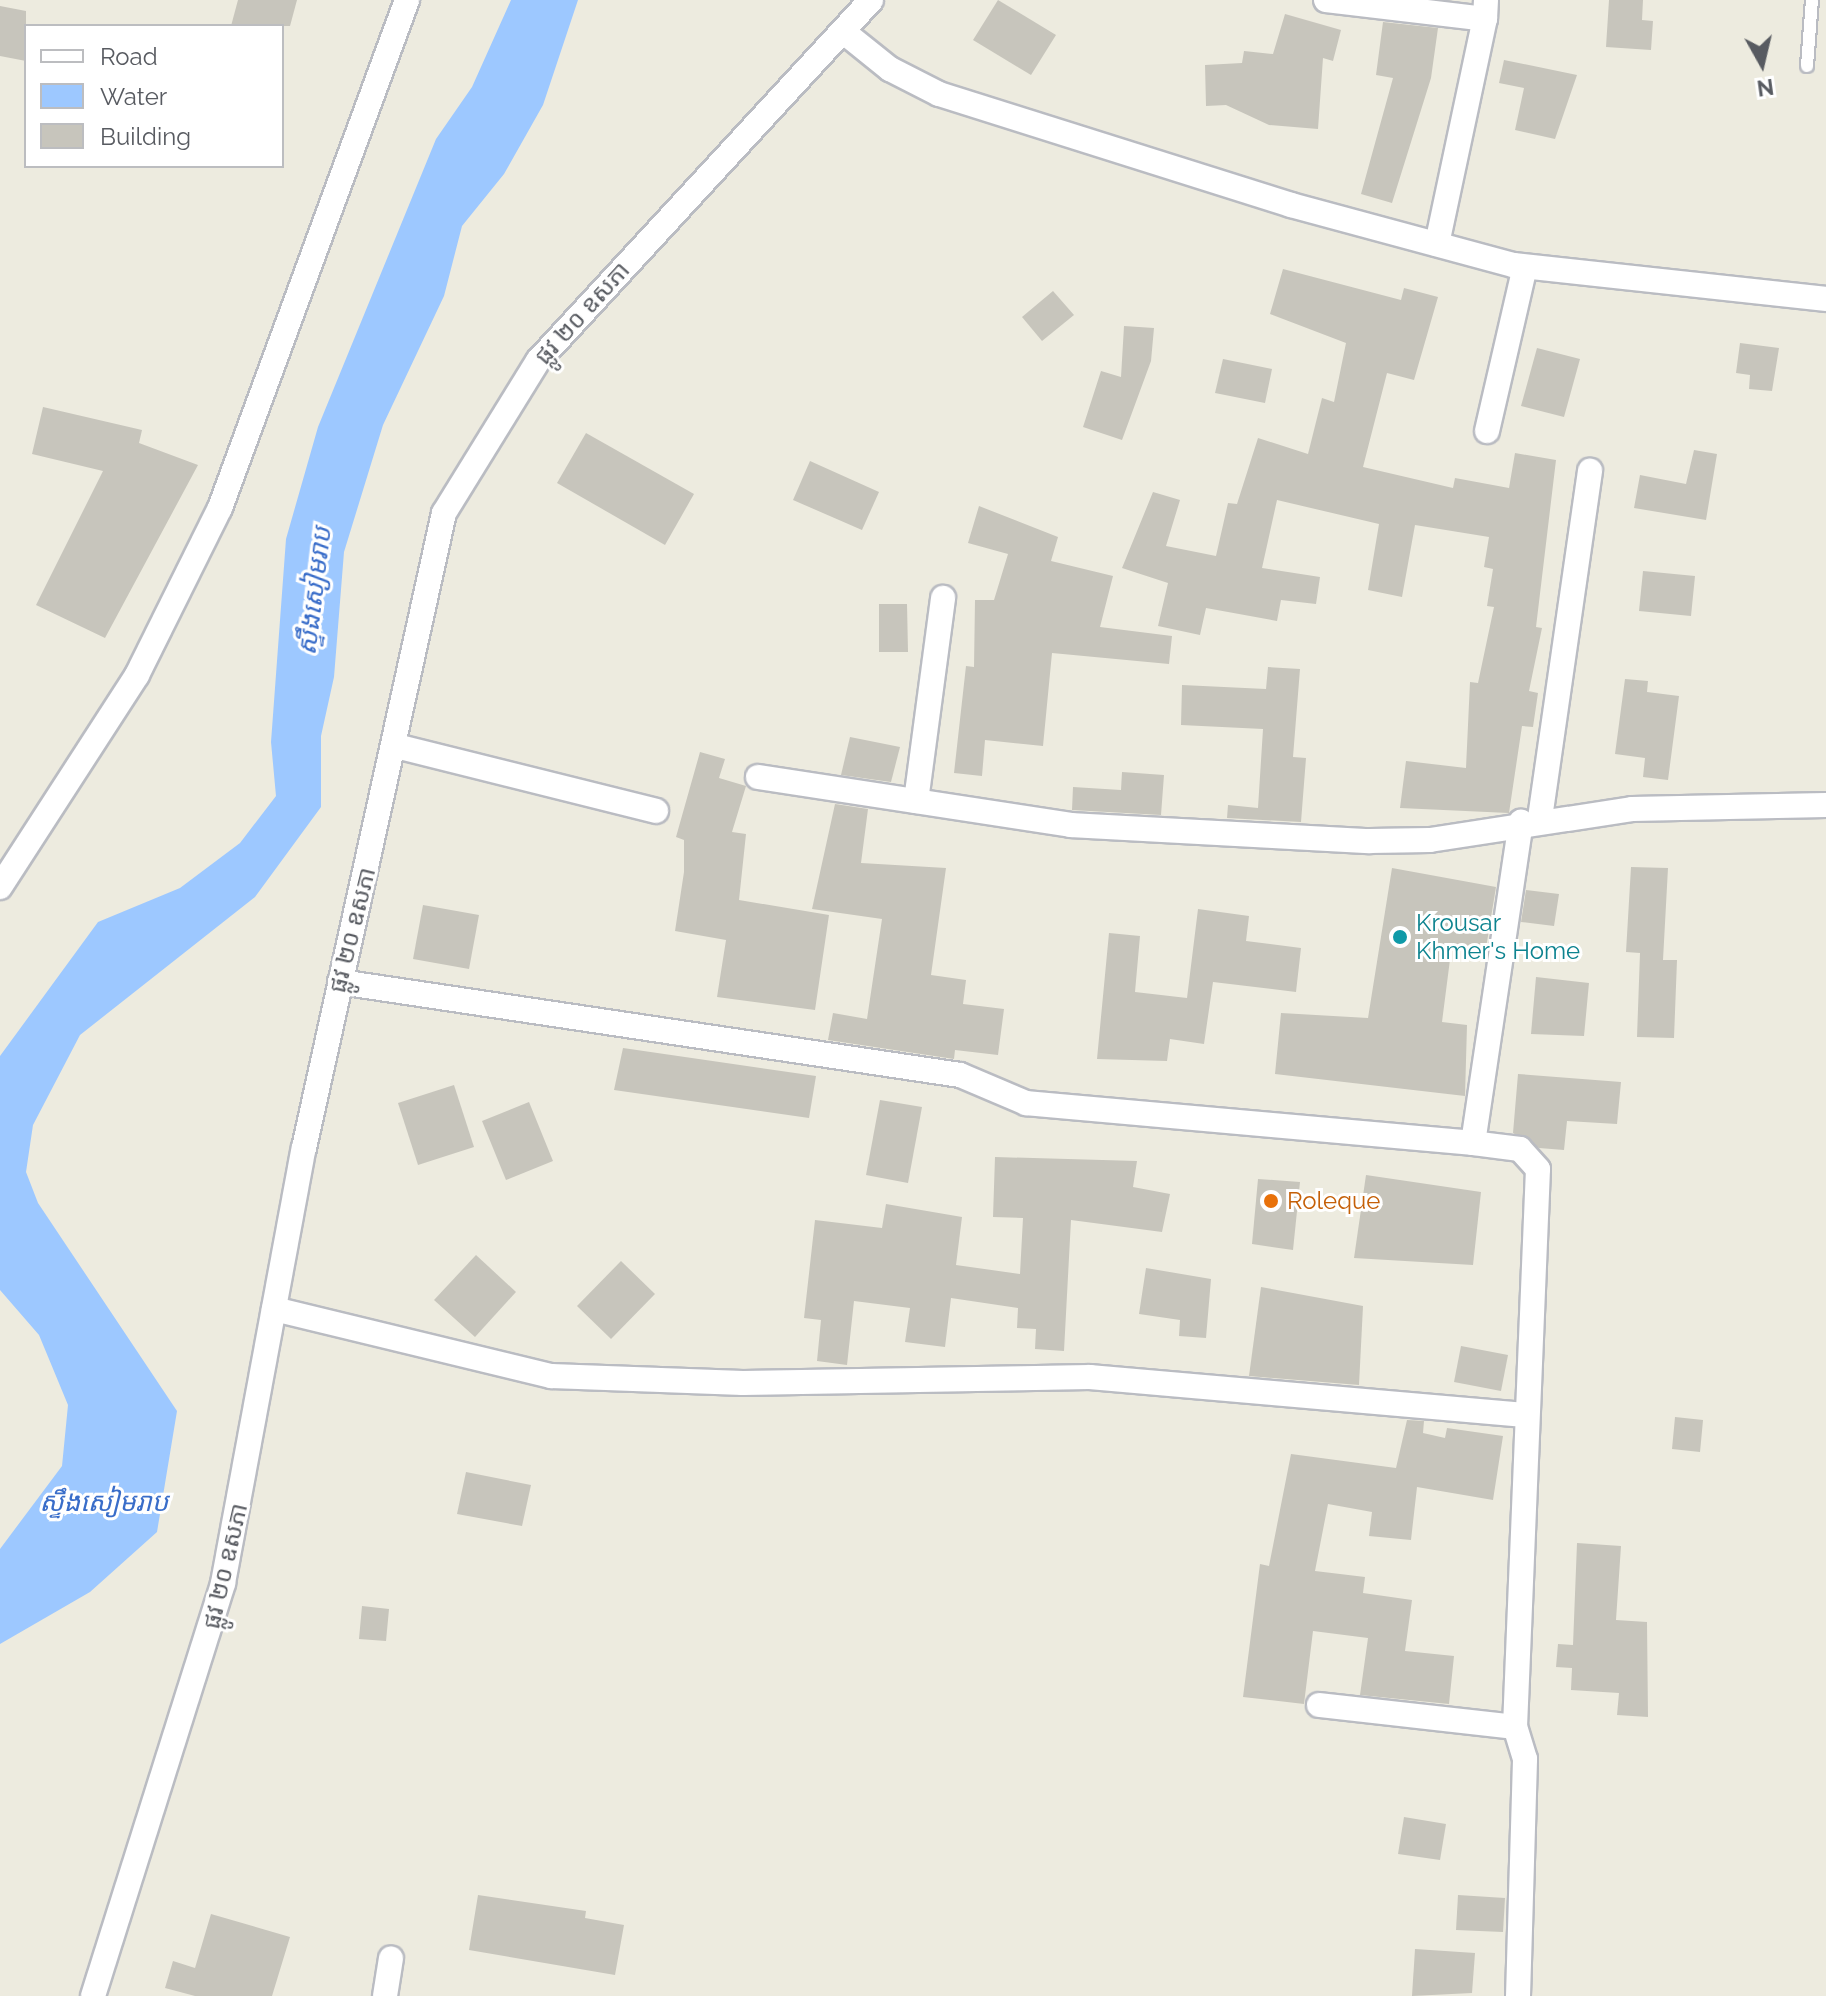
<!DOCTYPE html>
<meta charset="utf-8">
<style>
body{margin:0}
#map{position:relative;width:1826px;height:1996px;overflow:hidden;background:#edebdf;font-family:Raleway,"Noto Sans Khmer",sans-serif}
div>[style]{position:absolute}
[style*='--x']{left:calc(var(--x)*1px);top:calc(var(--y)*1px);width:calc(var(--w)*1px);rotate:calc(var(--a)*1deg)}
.water>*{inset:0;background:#9dc8ff}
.building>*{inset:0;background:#c7c5bc}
.roads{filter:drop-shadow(2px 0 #babcc2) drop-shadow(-2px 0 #babcc2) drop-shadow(0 2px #babcc2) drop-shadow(0 -2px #babcc2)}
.lane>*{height:12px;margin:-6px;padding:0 6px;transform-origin:6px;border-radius:6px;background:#fff}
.street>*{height:24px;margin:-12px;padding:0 12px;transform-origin:12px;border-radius:12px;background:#fff}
.dots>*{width:22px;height:22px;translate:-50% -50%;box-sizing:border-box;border:4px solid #fff;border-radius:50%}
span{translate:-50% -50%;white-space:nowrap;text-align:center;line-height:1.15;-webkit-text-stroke:6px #fff;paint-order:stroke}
.street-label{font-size:24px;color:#585b61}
.culture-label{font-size:24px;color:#0d838f}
.left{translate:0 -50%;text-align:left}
.food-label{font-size:24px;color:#c56008}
.water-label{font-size:26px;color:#396dc9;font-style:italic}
.legend{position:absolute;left:24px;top:24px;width:260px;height:144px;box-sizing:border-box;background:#fff;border:2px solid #bcbdc0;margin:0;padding:10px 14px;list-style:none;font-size:24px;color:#585b61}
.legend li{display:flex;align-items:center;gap:16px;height:40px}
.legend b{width:40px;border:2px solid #bcbdc0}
.north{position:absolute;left:1722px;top:24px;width:80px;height:80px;-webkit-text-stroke:6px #fff;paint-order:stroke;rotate:172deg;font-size:22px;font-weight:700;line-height:32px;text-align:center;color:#585b61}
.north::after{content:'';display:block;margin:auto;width:28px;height:36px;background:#585b61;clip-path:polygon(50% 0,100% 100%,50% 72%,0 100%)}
</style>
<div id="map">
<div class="water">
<div style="clip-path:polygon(511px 0,578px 0,543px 105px,504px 174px,462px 226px,444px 296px,383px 425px,344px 552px,334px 677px,321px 736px,321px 807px,255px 897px,80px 1035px,33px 1125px,26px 1172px,38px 1203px,177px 1411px,157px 1532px,90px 1592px,0 1644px,0 1549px,62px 1466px,68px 1405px,39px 1335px,0 1290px,0 1056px,98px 922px,180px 888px,240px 843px,276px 796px,271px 742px,286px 539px,318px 427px,436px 139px,472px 87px)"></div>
</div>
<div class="building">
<div style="clip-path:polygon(238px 0,297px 0,290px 26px,231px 26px)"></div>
<div style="clip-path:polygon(998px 0,1056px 35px,1031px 75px,973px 40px)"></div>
<div style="clip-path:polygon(1609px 0,1643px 0,1642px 20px,1653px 21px,1651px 50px,1606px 47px)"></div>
<div style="clip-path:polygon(0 6px,26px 11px,26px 61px,0 56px)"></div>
<div style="clip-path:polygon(1285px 14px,1341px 30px,1333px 61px,1323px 58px,1318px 129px,1269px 125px,1226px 105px,1206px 106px,1205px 65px,1242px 63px,1244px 51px,1273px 54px)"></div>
<div style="clip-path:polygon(1383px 22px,1438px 28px,1431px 78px,1392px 203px,1361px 194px,1393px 78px,1376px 75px)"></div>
<div style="clip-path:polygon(1504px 60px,1577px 75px,1555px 139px,1515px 130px,1524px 88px,1499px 83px)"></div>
<div style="clip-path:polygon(1283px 269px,1401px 300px,1404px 288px,1438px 297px,1414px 380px,1387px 373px,1363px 467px,1453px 488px,1455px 478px,1509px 488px,1515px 453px,1556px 460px,1536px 627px,1542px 628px,1529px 691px,1538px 693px,1533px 727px,1522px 726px,1509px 813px,1400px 808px,1406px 761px,1466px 768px,1470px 682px,1478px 683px,1494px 607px,1487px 606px,1493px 569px,1484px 567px,1489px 537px,1415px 525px,1402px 597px,1368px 590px,1379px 524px,1277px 500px,1262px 568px,1320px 577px,1316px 604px,1281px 600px,1277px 621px,1206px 608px,1200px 635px,1158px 626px,1168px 583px,1122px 568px,1153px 492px,1180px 500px,1166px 546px,1216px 556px,1228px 503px,1237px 504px,1258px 438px,1308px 454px,1322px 398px,1334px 402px,1346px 343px,1270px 314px)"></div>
<div style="clip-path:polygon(1053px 291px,1074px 315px,1042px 341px,1022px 317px)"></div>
<div style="clip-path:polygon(1124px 326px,1154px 328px,1151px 361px,1122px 440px,1083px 427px,1101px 371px,1121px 377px)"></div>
<div style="clip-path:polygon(1740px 343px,1779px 348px,1772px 391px,1749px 389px,1750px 375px,1736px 373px)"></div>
<div style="clip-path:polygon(1537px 348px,1580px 359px,1564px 417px,1521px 406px)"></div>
<div style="clip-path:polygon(1223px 359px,1272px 369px,1265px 403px,1215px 393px)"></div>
<div style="clip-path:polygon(43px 407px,142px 430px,139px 443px,198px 465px,105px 638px,36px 605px,103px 471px,32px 454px)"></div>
<div style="clip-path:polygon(586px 433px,694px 494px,665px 545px,557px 483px)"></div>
<div style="clip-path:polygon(1694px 450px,1717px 454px,1706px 520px,1634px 508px,1640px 475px,1686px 484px)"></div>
<div style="clip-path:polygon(810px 461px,879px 492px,862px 530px,793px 500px)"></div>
<div style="clip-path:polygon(979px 506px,1058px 537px,1051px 561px,1113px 576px,1100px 627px,1172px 636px,1169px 664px,1052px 653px,1043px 746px,985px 740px,982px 776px,954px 773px,966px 666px,974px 667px,975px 600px,994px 600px,1008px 554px,968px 543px)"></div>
<div style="clip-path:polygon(1643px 571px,1695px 576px,1691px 616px,1639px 611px)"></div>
<div style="clip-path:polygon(879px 604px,907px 604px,908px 652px,879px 652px)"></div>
<div style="clip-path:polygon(1268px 667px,1300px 669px,1293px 757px,1306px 758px,1301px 822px,1227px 818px,1228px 805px,1258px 808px,1263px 729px,1181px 725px,1182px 685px,1266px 689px)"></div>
<div style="clip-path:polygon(1625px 679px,1648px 681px,1647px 692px,1679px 696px,1668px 780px,1643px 777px,1645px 758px,1615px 754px)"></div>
<div style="clip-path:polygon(850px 737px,900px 747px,891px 782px,841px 775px)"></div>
<div style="clip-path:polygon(700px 752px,725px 759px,719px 778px,746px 786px,732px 832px,746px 834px,739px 900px,829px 915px,815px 1010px,717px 997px,726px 940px,675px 931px,684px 872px,684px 840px,676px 837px)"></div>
<div style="clip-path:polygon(1122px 772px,1164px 775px,1161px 815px,1072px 810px,1073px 787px,1121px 790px)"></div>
<div style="clip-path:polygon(835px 804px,868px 809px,861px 863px,946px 868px,931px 975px,966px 980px,963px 1004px,1004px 1009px,998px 1055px,955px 1050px,954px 1059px,828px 1040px,833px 1013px,867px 1019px,882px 919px,812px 909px)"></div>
<div style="clip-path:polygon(1631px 867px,1668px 868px,1663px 960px,1677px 960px,1674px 1038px,1637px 1037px,1640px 953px,1626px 952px)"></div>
<div style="clip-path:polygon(1392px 868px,1496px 887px,1486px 948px,1452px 944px,1442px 1022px,1467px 1025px,1465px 1096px,1275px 1074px,1281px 1013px,1368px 1018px)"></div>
<div style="clip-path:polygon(1526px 890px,1559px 894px,1554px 926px,1521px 922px)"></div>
<div style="clip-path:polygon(423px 905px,479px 915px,469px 969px,413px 959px)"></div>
<div style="clip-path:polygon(1198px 909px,1249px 916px,1246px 941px,1301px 948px,1296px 992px,1213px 982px,1204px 1044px,1170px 1039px,1167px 1061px,1097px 1059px,1109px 933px,1140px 936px,1135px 992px,1187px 998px)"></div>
<div style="clip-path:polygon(1536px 977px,1589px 983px,1584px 1036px,1531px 1034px)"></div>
<div style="clip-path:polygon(623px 1048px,816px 1076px,809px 1118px,614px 1090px)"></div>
<div style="clip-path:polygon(1518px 1074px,1621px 1082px,1617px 1124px,1567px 1121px,1564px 1150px,1539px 1148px,1513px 1133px)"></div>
<div style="clip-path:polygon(454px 1085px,474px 1147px,418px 1165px,398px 1103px)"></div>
<div style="clip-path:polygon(880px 1100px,922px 1107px,908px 1183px,866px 1175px)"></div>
<div style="clip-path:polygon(529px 1102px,553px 1161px,506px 1180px,482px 1121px)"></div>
<div style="clip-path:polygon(995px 1157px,1137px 1161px,1133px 1187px,1170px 1194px,1162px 1232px,1071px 1220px,1064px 1351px,1035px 1349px,1036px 1329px,1017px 1328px,1018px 1308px,951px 1298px,945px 1347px,905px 1342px,910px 1308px,854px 1301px,847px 1365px,817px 1361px,821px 1320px,804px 1318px,815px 1220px,882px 1228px,886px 1204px,962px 1217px,956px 1265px,1020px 1274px,1023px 1218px,993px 1217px)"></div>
<div style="clip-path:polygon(1366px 1175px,1481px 1192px,1473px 1265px,1354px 1258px)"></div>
<div style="clip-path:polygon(1258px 1179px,1300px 1182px,1293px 1250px,1252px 1244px)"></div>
<div style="clip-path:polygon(476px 1255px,516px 1292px,475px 1337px,434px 1300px)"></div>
<div style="clip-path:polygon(621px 1261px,655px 1294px,611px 1339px,577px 1306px)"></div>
<div style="clip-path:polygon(1146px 1268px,1211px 1279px,1206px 1338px,1179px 1336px,1180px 1320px,1139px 1314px)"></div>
<div style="clip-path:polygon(1261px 1287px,1363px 1306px,1359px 1385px,1249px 1376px)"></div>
<div style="clip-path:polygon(1461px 1346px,1508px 1355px,1501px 1391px,1454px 1382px)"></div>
<div style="clip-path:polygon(1675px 1417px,1703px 1420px,1700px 1452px,1672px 1449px)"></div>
<div style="clip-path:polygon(1407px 1420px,1424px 1421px,1423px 1433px,1445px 1438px,1447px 1428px,1503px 1436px,1493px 1500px,1417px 1487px,1411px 1540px,1369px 1536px,1372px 1512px,1328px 1504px,1315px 1571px,1365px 1577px,1363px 1593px,1412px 1600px,1405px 1651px,1454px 1656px,1449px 1704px,1360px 1695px,1368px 1638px,1313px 1631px,1304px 1704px,1243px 1697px,1260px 1564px,1269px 1566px,1291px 1454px,1396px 1468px)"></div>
<div style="clip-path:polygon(466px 1472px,531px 1485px,522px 1526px,457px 1514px)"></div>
<div style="clip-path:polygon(1577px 1543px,1621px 1546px,1616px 1620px,1647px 1622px,1648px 1717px,1617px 1715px,1619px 1693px,1571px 1690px,1572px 1668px,1556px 1667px,1558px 1644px,1573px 1645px)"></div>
<div style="clip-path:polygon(362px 1606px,389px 1609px,386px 1641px,359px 1639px)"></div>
<div style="clip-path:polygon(1404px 1817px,1446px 1824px,1440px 1860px,1398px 1854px)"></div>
<div style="clip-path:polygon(478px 1895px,586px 1911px,585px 1918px,624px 1925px,615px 1975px,469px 1950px)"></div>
<div style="clip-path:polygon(1458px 1895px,1505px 1898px,1503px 1932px,1456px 1930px)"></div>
<div style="clip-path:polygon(211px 1914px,290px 1937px,272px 1996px,195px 1996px,165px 1988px,173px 1961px,195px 1968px)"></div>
<div style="clip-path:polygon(1415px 1949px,1475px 1953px,1472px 1993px,1412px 1996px)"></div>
</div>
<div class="roads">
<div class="lane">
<div style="--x:1807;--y:66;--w:66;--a:-85.7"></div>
</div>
<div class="street">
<div style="--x:1326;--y:0;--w:160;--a:6.8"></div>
<div style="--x:1485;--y:19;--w:19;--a:-87"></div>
<div style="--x:845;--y:33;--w:58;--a:38.7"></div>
<div style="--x:890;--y:69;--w:55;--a:27"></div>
<div style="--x:939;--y:94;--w:369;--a:17.5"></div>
<div style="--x:1291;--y:205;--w:231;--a:15.1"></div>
<div style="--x:1514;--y:265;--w:314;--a:6.2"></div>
<div style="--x:1437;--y:244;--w:230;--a:-78"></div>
<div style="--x:1487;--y:431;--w:168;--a:-77"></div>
<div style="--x:396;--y:746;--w:268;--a:14"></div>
<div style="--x:758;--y:777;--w:316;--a:8.7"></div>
<div style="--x:1070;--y:825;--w:300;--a:3.1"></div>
<div style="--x:1370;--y:841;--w:60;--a:-1"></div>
<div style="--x:1430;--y:840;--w:204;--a:-8.7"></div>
<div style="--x:1632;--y:809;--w:194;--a:-1.2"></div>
<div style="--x:916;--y:801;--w:205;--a:-82.4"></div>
<div style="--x:1540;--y:818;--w:351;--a:-81.8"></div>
<div style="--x:0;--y:887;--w:252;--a:-57.1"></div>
<div style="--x:137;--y:675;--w:186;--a:-63.6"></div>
<div style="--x:220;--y:508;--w:541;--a:-69.79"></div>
<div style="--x:340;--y:982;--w:627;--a:8.53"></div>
<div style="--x:960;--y:1075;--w:72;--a:23"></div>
<div style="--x:1026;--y:1103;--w:449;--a:5.1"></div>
<div style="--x:274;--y:1309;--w:285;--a:13.6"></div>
<div style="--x:551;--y:1376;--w:192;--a:2.1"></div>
<div style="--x:743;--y:1383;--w:347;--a:-1"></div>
<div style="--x:1090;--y:1377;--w:436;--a:5"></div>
<div style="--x:1319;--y:1705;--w:197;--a:6.4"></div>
<div style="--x:93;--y:1996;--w:433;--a:-72.5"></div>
<div style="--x:223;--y:1583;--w:442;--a:-79.5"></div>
<div style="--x:304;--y:1148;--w:650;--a:-77.57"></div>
<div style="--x:444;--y:513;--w:179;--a:-58.3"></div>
<div style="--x:538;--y:361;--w:491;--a:-47.3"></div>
<div style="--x:385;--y:1996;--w:38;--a:-81"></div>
<div style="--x:1518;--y:1996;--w:237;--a:-88.3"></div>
<div style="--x:1525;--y:1759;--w:34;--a:-107"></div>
<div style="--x:1515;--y:1727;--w:558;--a:-87.64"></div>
<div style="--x:1538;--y:1169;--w:27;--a:-132"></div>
<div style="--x:1520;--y:1149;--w:47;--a:-172.7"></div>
<div style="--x:1473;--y:1143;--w:325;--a:-81.5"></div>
</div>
</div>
<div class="dots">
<div style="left:1400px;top:937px;background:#0f9aa8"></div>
<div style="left:1271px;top:1201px;background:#e8710a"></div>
</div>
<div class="street-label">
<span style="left:582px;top:313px;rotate:-48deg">ផ្លូវ ២០ ឧសភា</span>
<span style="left:352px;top:930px;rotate:-76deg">ផ្លូវ ២០ ឧសភា</span>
<span style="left:225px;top:1566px;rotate:-77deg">ផ្លូវ ២០ ឧសភា</span>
</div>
<div class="culture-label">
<span class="left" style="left:1416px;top:937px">Krousar<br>Khmer's Home</span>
</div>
<div class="food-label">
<span class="left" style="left:1287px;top:1201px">Roleque</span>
</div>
<div class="water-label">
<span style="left:315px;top:591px;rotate:-83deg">ស្ទឹងសៀមរាប</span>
<span style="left:104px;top:1503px">ស្ទឹងសៀមរាប</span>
</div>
<ul class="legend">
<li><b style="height:10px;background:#fff"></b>Road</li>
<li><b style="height:22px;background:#9dc8ff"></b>Water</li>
<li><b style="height:22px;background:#c7c5bc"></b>Building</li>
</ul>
<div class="north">N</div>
</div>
